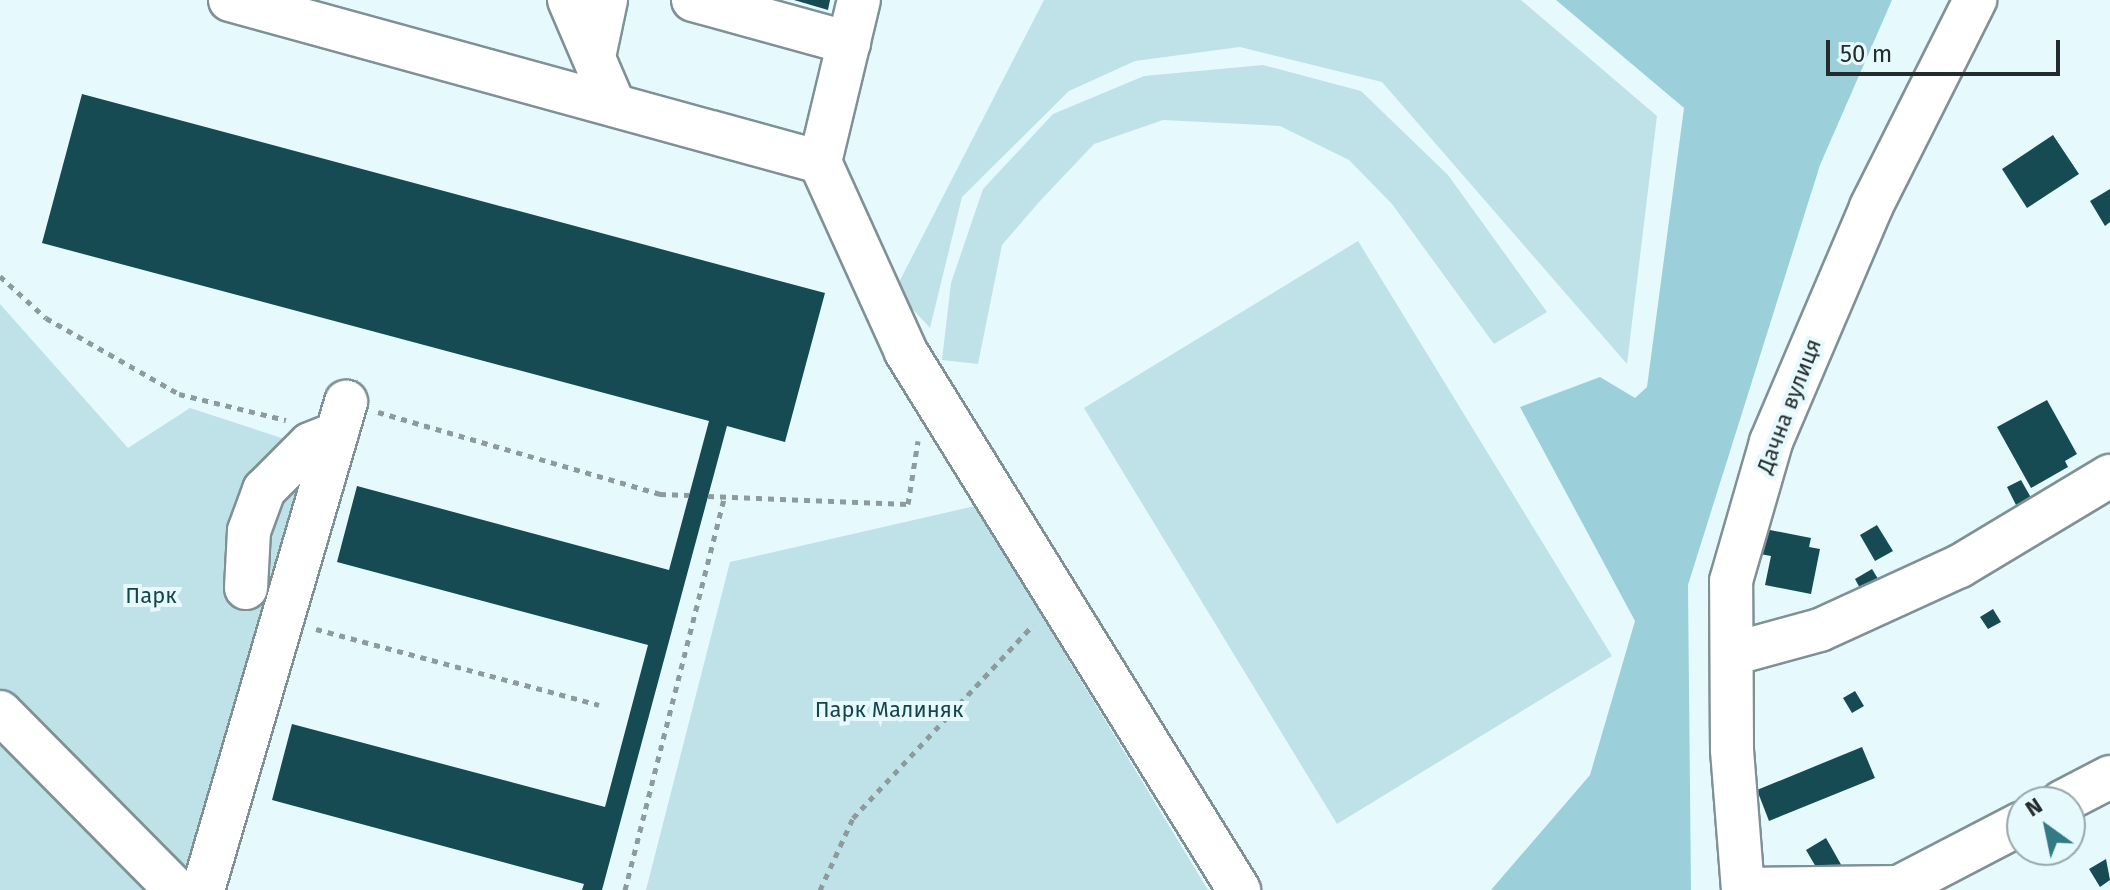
<!DOCTYPE html>
<meta charset="utf-8">
<style>
body{margin:0}
#map{position:relative;width:2110px;height:890px;overflow:hidden;background:#e6fafe;font-family:"Fira Sans",sans-serif}
div>[style]{position:absolute}
[style*='--x']{left:calc(var(--x)*1px);top:calc(var(--y)*1px);width:calc(var(--w)*1px);rotate:calc(var(--a)*1deg)}
.green>*{inset:0;background:#bee2e8}
.forest>*{inset:0;background:#9bd0da}
.building>*{inset:0;background:#164b54}
.path>*{height:5px;margin-top:-2.5px;transform-origin:0;background:repeating-linear-gradient(90deg,#8d9b9e 0 6px,transparent 0 12px)}
.roads{filter:drop-shadow(2px 0 #7f9195) drop-shadow(-2px 0 #7f9195) drop-shadow(0 2px #7f9195) drop-shadow(0 -2px #7f9195)}
.minor>*{height:42px;margin:-21px;padding:0 21px;transform-origin:21px;border-radius:21px;background:#fff}
span{translate:-50% -50%;white-space:nowrap;text-align:center;line-height:1.15;-webkit-text-stroke:8px #e6fafe;paint-order:stroke}
.street-label{font-size:22px;color:#242b2d}
.park-label{font-size:22px;color:#15444c}
.north{position:absolute;left:2006px;top:786px;width:80px;height:80px;box-sizing:border-box;background:#e6fafe;border:2px solid #98a7aa;border-radius:50%;rotate:327deg;font-size:22px;font-weight:700;line-height:32px;text-align:center;color:#242b2d}
.north::after{content:'';display:block;margin:auto;width:28px;height:36px;background:#337a85;clip-path:polygon(50% 0,100% 100%,50% 72%,0 100%)}
.scale{position:absolute;left:1826px;top:40px;width:234px;height:36px;box-sizing:border-box;border:4px solid #242b2d;border-top:0;padding-left:10px;font-size:24px;line-height:28px;white-space:nowrap;color:#242b2d;-webkit-text-stroke:6px #e6fafe;paint-order:stroke}
</style>
<div id="map">
<div class="green">
<div style="clip-path:polygon(1044px 0,1521px 0,1657px 116px,1627px 364px,1382px 82px,1240px 47px,1135px 61px,1069px 91px,962px 197px,930px 328px,895px 290px)"></div>
<div style="clip-path:polygon(1263px 65px,1361px 91px,1448px 175px,1547px 312px,1494px 344px,1392px 204px,1349px 160px,1280px 126px,1163px 120px,1094px 144px,1040px 201px,1002px 245px,978px 364px,942px 360px,951px 283px,983px 189px,1053px 114px,1144px 76px)"></div>
<div style="clip-path:polygon(1358px 241px,1612px 656px,1337px 824px,1084px 408px)"></div>
<div style="clip-path:polygon(0 304px,128px 448px,190px 408px,297px 443px,317px 553px,221px 890px,0 890px)"></div>
<div style="clip-path:polygon(975px 506px,1208px 890px,646px 890px,730px 562px)"></div>
</div>
<div class="forest">
<div style="clip-path:polygon(1556px 0,1892px 0,1820px 165px,1688px 585px,1691px 890px,1491px 890px,1590px 775px,1635px 621px,1520px 407px,1600px 377px,1635px 398px,1647px 387px,1684px 108px)"></div>
</div>
<div class="building">
<div style="clip-path:polygon(794px 0,830px 0,828px 10px)"></div>
<div style="clip-path:polygon(82px 94px,825px 293px,785px 442px,727px 426px,602px 890px,582px 890px,584px 884px,272px 800px,292px 724px,605px 807px,648px 645px,337px 562px,357px 486px,669px 570px,709px 421px,42px 243px)"></div>
<div style="clip-path:polygon(2053px 135px,2079px 174px,2027px 208px,2002px 169px)"></div>
<div style="clip-path:polygon(2110px 189px,2110px 222px,2105px 226px,2090px 201px)"></div>
<div style="clip-path:polygon(2047px 400px,2077px 454px,2065px 461px,2068px 467px,2031px 488px,1997px 427px)"></div>
<div style="clip-path:polygon(2021px 480px,2034px 503px,2019px 511px,2007px 487px)"></div>
<div style="clip-path:polygon(1877px 525px,1893px 551px,1875px 561px,1860px 535px)"></div>
<div style="clip-path:polygon(1765px 529px,1811px 538px,1809px 547px,1820px 549px,1811px 594px,1765px 585px,1771px 556px,1760px 554px)"></div>
<div style="clip-path:polygon(1872px 569px,1880px 582px,1862px 592px,1855px 579px)"></div>
<div style="clip-path:polygon(1993px 609px,2001px 622px,1988px 629px,1980px 617px)"></div>
<div style="clip-path:polygon(1855px 691px,1864px 706px,1852px 713px,1843px 698px)"></div>
<div style="clip-path:polygon(1862px 747px,1875px 778px,1769px 821px,1757px 790px)"></div>
<div style="clip-path:polygon(1826px 838px,1843px 868px,1823px 879px,1806px 850px)"></div>
<div style="clip-path:polygon(2106px 859px,2110px 880px,2100px 887px,2089px 869px)"></div>
</div>
<div class="path">
<div style="--x:0;--y:276;--w:62;--a:42.4"></div>
<div style="--x:46;--y:318;--w:153;--a:29.7"></div>
<div style="--x:179;--y:394;--w:110;--a:13.7"></div>
<div style="--x:378;--y:412;--w:294;--a:16.2"></div>
<div style="--x:660;--y:494;--w:29;--a:2"></div>
<div style="--x:708;--y:496;--w:200;--a:2.3"></div>
<div style="--x:908;--y:504;--w:64;--a:-81"></div>
<div style="--x:316;--y:629;--w:293;--a:15"></div>
<div style="--x:625;--y:890;--w:406;--a:-75.8"></div>
<div style="--x:820;--y:890;--w:79;--a:-65.4"></div>
<div style="--x:853;--y:818;--w:264;--a:-47"></div>
</div>
<div class="roads">
<div class="minor">
<div style="--x:230;--y:0;--w:612;--a:15.35"></div>
<div style="--x:820;--y:162;--w:209;--a:65.6"></div>
<div style="--x:906;--y:352;--w:633;--a:58.24"></div>
<div style="--x:569;--y:0;--w:114;--a:66.8"></div>
<div style="--x:693;--y:0;--w:162;--a:15.4"></div>
<div style="--x:594;--y:57;--w:58;--a:-78.1"></div>
<div style="--x:820;--y:162;--w:167;--a:-76.5"></div>
<div style="--x:246;--y:588;--w:57;--a:-87"></div>
<div style="--x:249;--y:531;--w:44;--a:-69.9"></div>
<div style="--x:264;--y:490;--w:65;--a:-45"></div>
<div style="--x:310;--y:444;--w:29;--a:-22"></div>
<div style="--x:1732;--y:654;--w:91;--a:-15.3"></div>
<div style="--x:1820;--y:630;--w:154;--a:-24.6"></div>
<div style="--x:1960;--y:566;--w:175;--a:-31"></div>
<div style="--x:0;--y:712;--w:250;--a:45.3"></div>
<div style="--x:2062;--y:802;--w:54;--a:-27.5"></div>
<div style="--x:1744;--y:889;--w:155;--a:-0.7"></div>
<div style="--x:1899;--y:887;--w:139;--a:-27.5"></div>
<div style="--x:203;--y:890;--w:509;--a:-73.67"></div>
<div style="--x:1743;--y:890;--w:140;--a:-94.5"></div>
<div style="--x:1732;--y:750;--w:169;--a:-90.3"></div>
<div style="--x:1731;--y:581;--w:145;--a:-73.9"></div>
<div style="--x:1771;--y:442;--w:255;--a:-66.9"></div>
<div style="--x:1871;--y:207;--w:232;--a:-63.3"></div>
</div>
</div>
<div class="street-label">
<span style="left:1789px;top:406px;rotate:-69deg">Дачна вулиця</span>
</div>
<div class="park-label">
<span style="left:151px;top:596px">Парк</span>
<span style="left:889px;top:710px">Парк Малиняк</span>
</div>
<div class="north">N</div>
<div class="scale">50 m</div>
</div>
